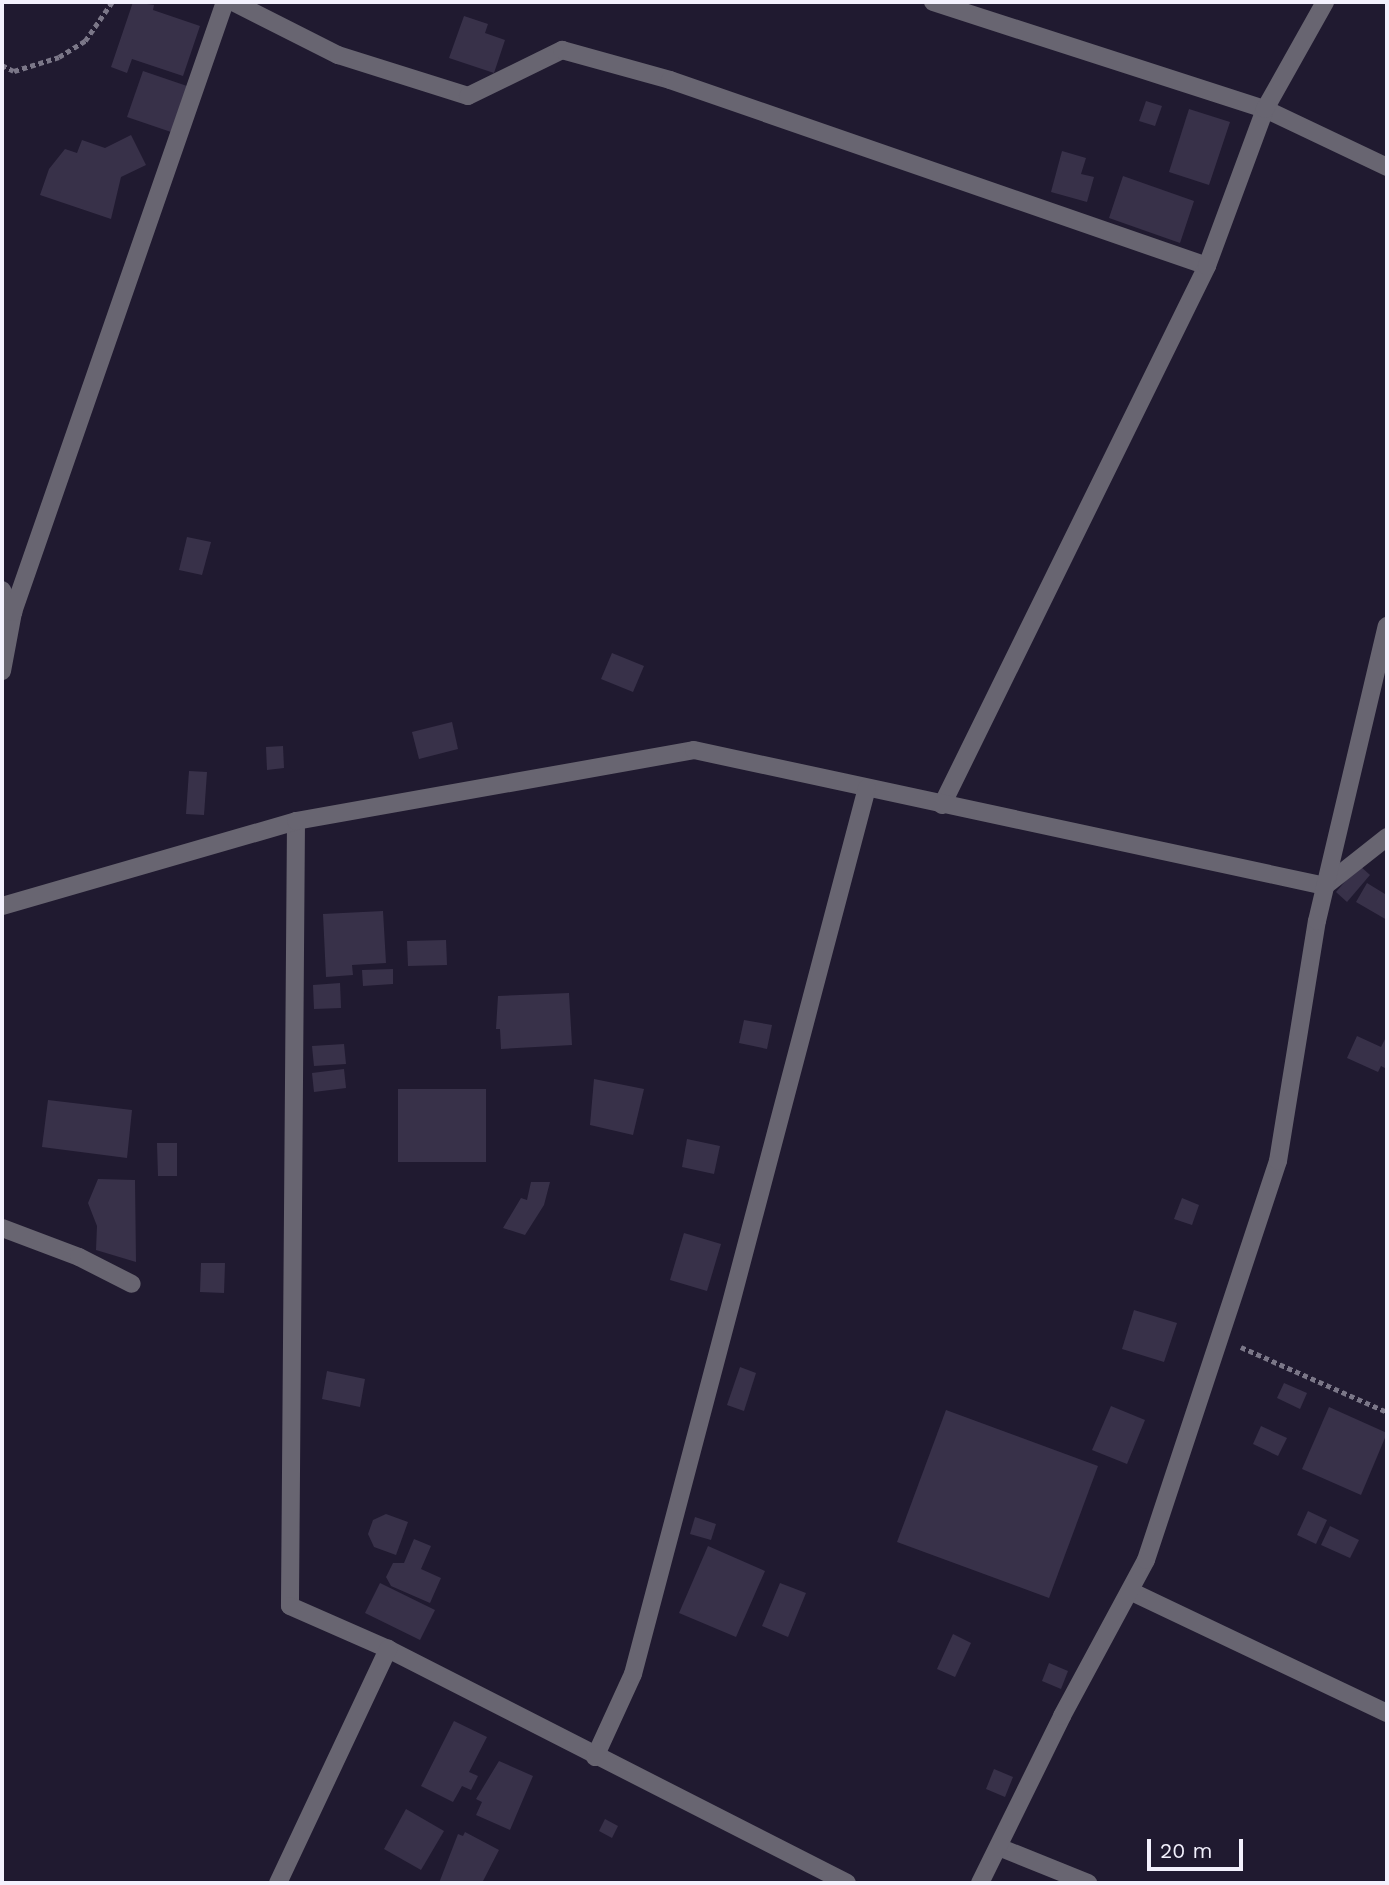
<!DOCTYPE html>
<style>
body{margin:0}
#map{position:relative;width:1389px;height:1885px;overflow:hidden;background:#201a30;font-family:"Work Sans",sans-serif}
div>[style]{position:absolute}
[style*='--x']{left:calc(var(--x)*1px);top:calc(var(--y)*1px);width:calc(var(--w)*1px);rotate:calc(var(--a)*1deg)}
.building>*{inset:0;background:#383149}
.path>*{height:4.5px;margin-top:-2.25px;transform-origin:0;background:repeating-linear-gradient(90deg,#7b7788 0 5px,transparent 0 8.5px)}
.street>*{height:18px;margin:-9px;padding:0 9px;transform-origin:9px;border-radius:9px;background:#686571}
span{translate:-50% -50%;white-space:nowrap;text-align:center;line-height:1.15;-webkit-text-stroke:5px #201a30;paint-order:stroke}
.frame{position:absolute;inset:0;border:4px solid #f3f1fd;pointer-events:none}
.scale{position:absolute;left:1147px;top:1839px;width:96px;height:32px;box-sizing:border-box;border:4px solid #f3f1fd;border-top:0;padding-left:9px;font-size:21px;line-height:24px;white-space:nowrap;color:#f3f1fd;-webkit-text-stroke:5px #201a30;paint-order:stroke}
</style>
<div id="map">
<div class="building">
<div style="clip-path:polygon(133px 2px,154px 5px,153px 10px,200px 26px,183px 76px,132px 59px,127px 73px,111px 67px)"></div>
<div style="clip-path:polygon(464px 16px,488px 24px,485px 33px,505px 40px,494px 73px,449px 58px)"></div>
<div style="clip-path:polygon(143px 71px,187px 86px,171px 132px,127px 117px)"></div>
<div style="clip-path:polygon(1146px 101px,1162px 106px,1155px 126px,1139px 121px)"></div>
<div style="clip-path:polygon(1189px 109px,1230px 122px,1209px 185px,1169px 172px)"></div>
<div style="clip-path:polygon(131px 135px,146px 165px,121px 177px,111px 219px,40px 195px,49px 169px,65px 149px,77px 153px,82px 140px,105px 148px)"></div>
<div style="clip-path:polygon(1062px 151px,1086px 158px,1081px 174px,1094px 177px,1087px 202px,1051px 192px)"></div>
<div style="clip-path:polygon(1123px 176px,1194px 201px,1180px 243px,1109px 218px)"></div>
<div style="clip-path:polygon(187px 537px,211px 542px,202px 575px,179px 570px)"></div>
<div style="clip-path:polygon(612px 653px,644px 666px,633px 692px,601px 679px)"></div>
<div style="clip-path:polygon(452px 722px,458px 749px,419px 759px,412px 732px)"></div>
<div style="clip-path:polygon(283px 746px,284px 768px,267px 770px,266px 747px)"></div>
<div style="clip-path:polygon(189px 771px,207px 772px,204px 815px,186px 814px)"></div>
<div style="clip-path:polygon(1359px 865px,1370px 875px,1347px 902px,1336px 892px)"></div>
<div style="clip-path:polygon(1367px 883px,1385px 894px,1387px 890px,1387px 920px,1356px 902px)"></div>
<div style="clip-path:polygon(383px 911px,386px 963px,352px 965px,353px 975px,326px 977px,323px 914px)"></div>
<div style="clip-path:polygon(446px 940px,447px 965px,408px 966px,407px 941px)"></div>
<div style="clip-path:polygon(393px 969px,393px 984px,363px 986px,362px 970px)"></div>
<div style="clip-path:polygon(340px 983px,341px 1008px,314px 1009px,313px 985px)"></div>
<div style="clip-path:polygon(569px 993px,572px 1045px,501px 1049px,500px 1029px,496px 1029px,498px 996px)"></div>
<div style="clip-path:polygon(744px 1020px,772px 1025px,767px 1049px,739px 1043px)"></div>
<div style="clip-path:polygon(1387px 1035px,1387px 1069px,1381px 1066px,1378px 1072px,1347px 1058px,1357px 1036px,1381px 1047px)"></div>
<div style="clip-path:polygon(344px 1044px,346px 1064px,314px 1066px,312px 1046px)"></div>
<div style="clip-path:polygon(344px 1069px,346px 1088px,314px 1092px,312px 1073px)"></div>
<div style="clip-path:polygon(594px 1079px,644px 1089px,633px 1135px,590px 1125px)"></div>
<div style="clip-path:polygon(398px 1089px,486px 1089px,486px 1162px,398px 1162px)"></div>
<div style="clip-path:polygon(48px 1100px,132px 1110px,127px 1158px,42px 1147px)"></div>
<div style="clip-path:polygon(687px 1139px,720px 1146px,714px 1174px,682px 1167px)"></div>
<div style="clip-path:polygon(157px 1143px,177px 1143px,177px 1176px,158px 1176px)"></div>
<div style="clip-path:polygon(98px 1179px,135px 1180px,136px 1262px,96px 1250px,97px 1226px,88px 1203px)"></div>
<div style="clip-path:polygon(531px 1182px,550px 1182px,544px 1205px,525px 1235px,503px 1228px,521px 1198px,527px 1200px)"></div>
<div style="clip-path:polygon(1182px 1198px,1199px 1205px,1192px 1225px,1174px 1219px)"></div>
<div style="clip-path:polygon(684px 1233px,721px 1244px,707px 1291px,670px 1280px)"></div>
<div style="clip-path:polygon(201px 1263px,225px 1263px,224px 1293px,200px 1292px)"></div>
<div style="clip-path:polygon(1134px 1310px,1177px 1323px,1164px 1362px,1122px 1349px)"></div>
<div style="clip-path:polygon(740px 1367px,756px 1373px,744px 1411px,727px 1405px)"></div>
<div style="clip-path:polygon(327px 1371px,365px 1379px,360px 1407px,322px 1399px)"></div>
<div style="clip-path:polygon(1284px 1383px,1307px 1393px,1300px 1409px,1277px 1398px)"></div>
<div style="clip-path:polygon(1111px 1406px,1145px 1420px,1127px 1464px,1092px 1450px)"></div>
<div style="clip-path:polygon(1329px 1407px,1387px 1433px,1361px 1495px,1302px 1469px)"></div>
<div style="clip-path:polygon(946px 1410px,1098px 1466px,1049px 1598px,897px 1542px)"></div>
<div style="clip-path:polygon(1261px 1426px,1287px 1438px,1278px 1456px,1253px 1444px)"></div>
<div style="clip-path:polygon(1308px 1511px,1327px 1520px,1316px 1544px,1297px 1535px)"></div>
<div style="clip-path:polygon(386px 1514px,408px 1522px,396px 1555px,374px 1547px,368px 1534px,373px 1520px)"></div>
<div style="clip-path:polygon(695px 1517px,716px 1524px,711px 1540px,690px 1534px)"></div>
<div style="clip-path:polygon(1330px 1526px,1359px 1540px,1350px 1558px,1321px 1545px)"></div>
<div style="clip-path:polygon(414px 1539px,431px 1546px,421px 1569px,441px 1578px,430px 1603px,391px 1586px,386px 1577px,393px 1563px,404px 1563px)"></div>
<div style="clip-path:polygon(708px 1546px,765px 1571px,736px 1637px,679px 1613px)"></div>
<div style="clip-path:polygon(380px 1583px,435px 1610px,420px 1640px,365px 1613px)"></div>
<div style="clip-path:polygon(780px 1583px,806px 1593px,788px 1637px,762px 1626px)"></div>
<div style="clip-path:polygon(953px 1634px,971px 1643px,955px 1677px,937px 1669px)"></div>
<div style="clip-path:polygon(1049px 1663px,1068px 1671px,1061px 1689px,1042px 1681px)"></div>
<div style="clip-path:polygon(454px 1721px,487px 1737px,469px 1772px,478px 1776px,471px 1790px,462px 1786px,453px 1802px,421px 1786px)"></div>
<div style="clip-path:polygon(499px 1761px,533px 1776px,510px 1830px,476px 1815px,482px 1802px,476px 1799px)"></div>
<div style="clip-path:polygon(994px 1769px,1013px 1777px,1005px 1797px,986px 1789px)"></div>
<div style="clip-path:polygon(406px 1809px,444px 1831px,421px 1870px,384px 1849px)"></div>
<div style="clip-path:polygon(605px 1819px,618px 1826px,612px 1838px,599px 1831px)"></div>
<div style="clip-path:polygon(465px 1832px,499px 1850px,482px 1883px,439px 1883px,458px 1834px,463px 1836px)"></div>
</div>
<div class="path">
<div style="--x:2;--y:65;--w:13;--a:27"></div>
<div style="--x:14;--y:71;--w:47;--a:-17.3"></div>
<div style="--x:59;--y:57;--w:31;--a:-32"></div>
<div style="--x:85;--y:41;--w:47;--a:-55.3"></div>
<div style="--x:1241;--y:1347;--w:160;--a:24"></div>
</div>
<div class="street">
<div style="--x:233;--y:2;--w:118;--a:26.8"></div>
<div style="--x:338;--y:55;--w:136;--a:17.5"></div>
<div style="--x:468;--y:96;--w:105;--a:-26.1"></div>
<div style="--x:562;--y:50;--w:112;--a:15.5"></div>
<div style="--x:670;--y:80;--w:568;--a:19.1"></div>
<div style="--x:933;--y:2;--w:349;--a:17.9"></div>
<div style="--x:1265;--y:109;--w:135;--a:25.4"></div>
<div style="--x:2;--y:590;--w:25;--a:63"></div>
<div style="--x:2;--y:671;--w:60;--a:-79.4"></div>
<div style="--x:13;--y:612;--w:646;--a:-70.84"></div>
<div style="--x:942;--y:805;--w:601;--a:-63.82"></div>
<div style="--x:1207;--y:266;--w:167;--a:-69.7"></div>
<div style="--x:1265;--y:109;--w:123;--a:-60.7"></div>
<div style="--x:296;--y:821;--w:785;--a:90.44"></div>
<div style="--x:290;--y:1606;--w:107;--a:23.7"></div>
<div style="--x:388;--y:1649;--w:515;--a:27.01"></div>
<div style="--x:2;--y:906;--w:306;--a:-16.1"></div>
<div style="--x:296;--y:821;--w:404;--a:-10.1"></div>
<div style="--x:694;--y:750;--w:645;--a:12.16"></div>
<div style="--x:1325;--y:886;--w:79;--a:-38.3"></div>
<div style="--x:2;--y:1228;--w:82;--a:20.6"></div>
<div style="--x:79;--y:1257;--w:59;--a:27"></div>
<div style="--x:1130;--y:1591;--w:284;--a:25.4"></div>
<div style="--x:595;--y:1757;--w:91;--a:-65.4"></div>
<div style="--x:633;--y:1674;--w:916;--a:-75.21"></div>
<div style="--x:1001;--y:1848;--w:94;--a:21.9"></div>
<div style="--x:278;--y:1883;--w:259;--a:-64.8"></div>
<div style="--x:980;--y:1883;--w:186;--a:-63.8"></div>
<div style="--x:1062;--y:1716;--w:177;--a:-61.7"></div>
<div style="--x:1146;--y:1560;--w:420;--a:-71.7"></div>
<div style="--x:1278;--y:1161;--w:243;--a:-80.8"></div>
<div style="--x:1317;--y:921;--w:303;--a:-76.7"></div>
</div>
<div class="frame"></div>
<div class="scale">20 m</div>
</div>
